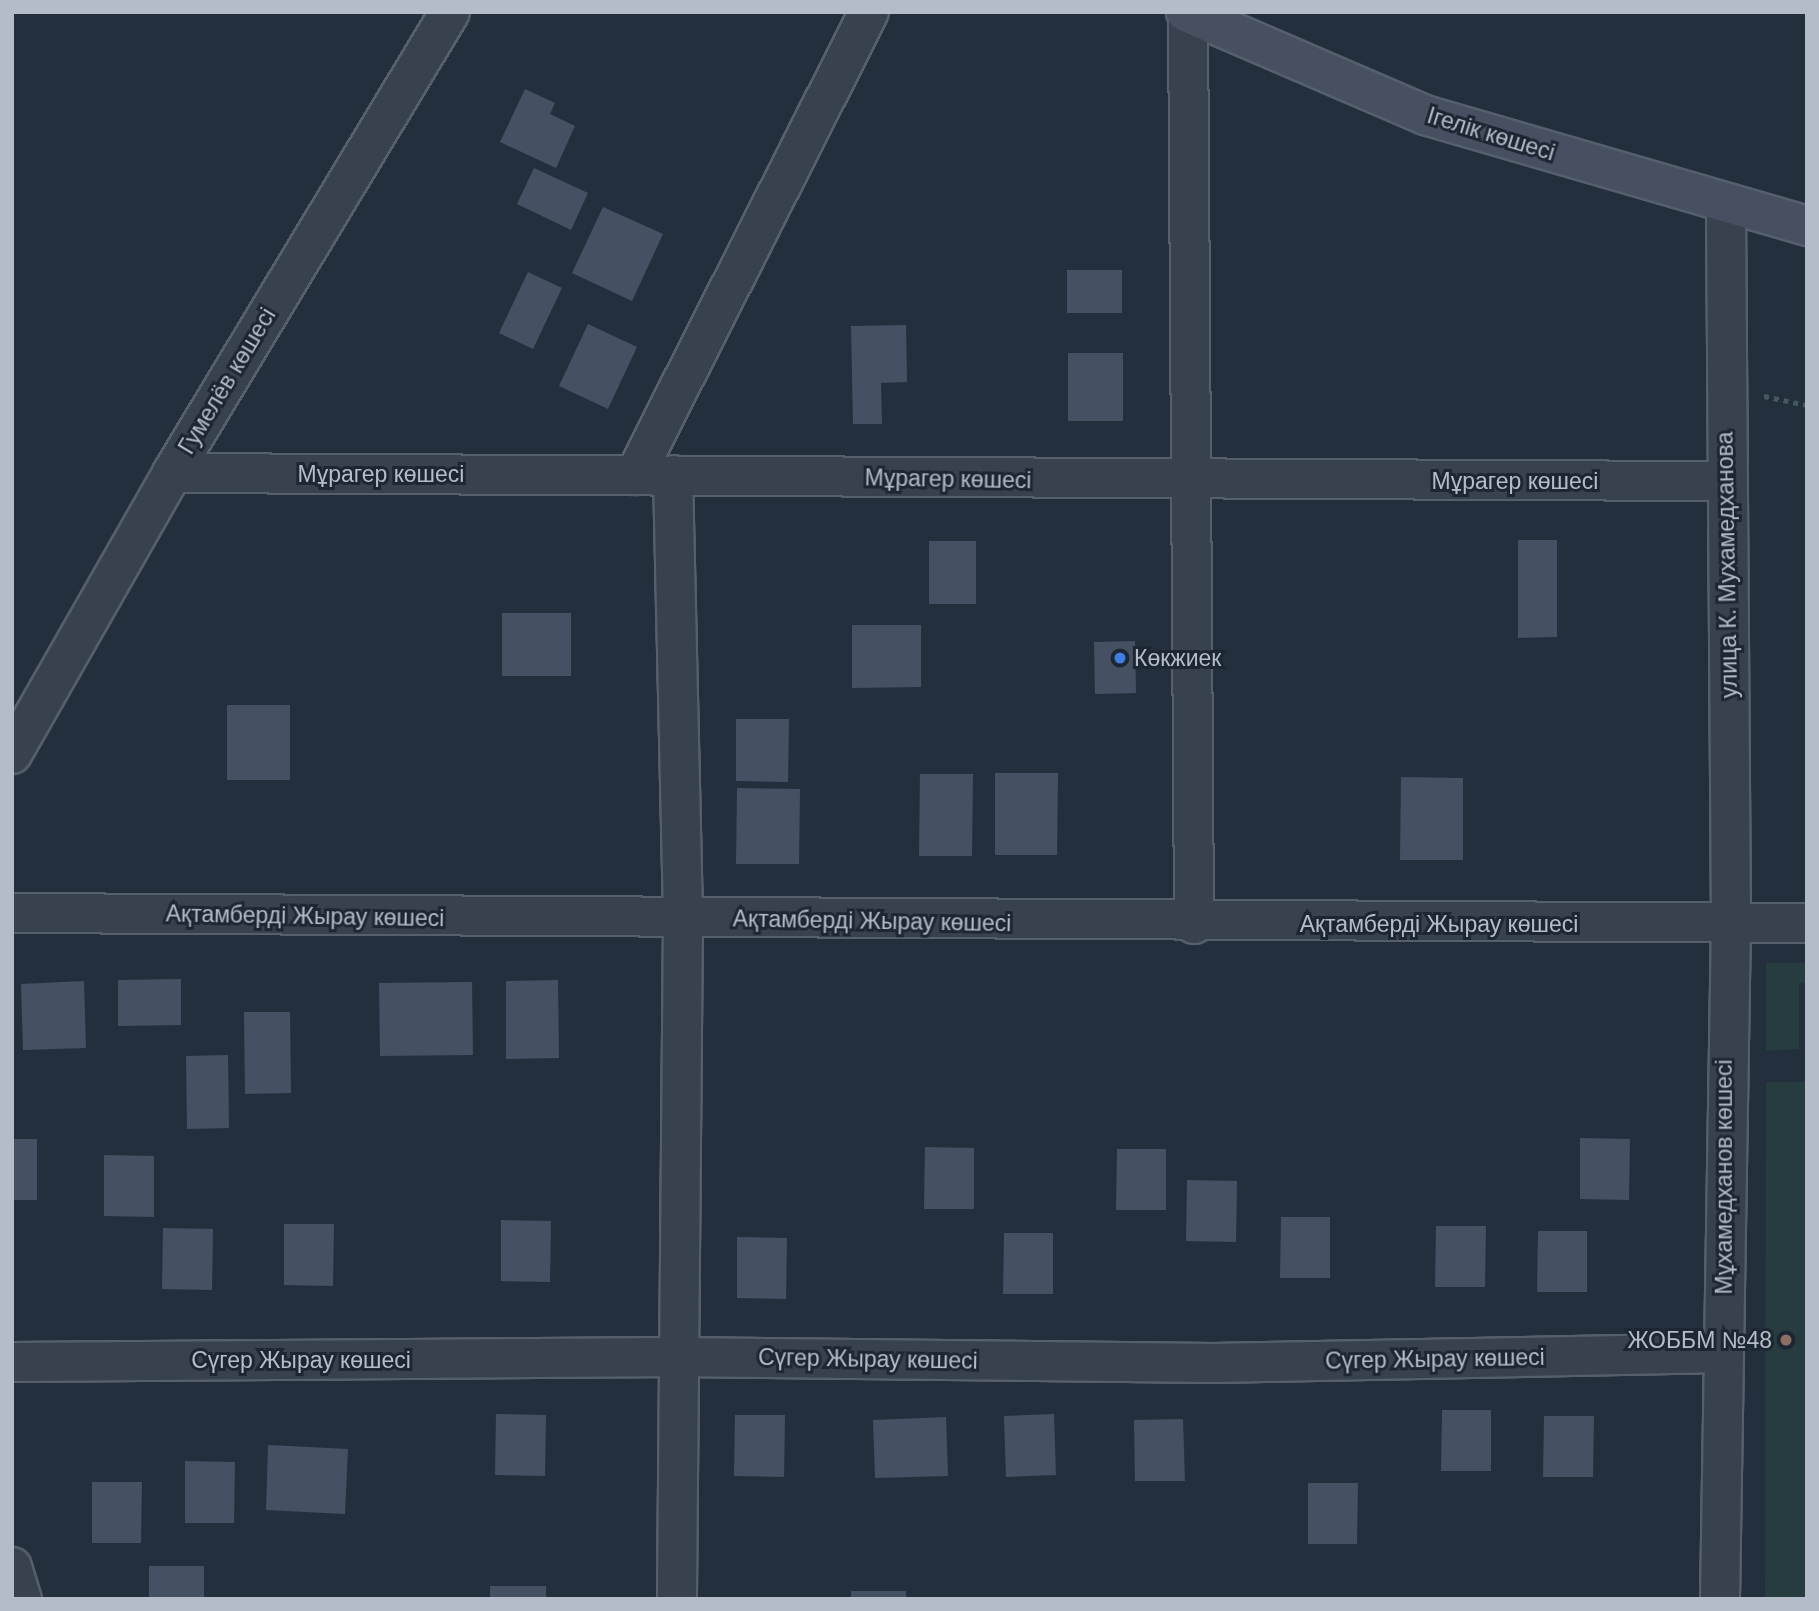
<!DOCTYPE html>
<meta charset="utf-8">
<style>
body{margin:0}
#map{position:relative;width:1819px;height:1611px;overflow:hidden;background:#242f3e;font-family:Helvetica,sans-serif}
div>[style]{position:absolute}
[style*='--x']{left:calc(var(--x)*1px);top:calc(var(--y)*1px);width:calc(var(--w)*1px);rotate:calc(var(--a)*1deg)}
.green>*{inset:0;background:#263c3f}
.building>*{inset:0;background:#455162}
.path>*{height:4.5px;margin-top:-2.25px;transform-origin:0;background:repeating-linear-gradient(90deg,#44595c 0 5px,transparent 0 10px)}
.roads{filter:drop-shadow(2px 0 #565f6c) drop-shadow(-2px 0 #565f6c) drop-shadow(0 2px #565f6c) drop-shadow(0 -2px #565f6c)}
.street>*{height:38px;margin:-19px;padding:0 19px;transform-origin:19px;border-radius:19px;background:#38414e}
.secondary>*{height:38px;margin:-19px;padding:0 19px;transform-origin:19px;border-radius:19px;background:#465061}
.dots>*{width:19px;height:19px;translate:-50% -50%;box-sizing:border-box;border:4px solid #1d2633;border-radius:50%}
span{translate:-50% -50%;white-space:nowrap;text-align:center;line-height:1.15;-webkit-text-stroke:6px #1d2633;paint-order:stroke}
.street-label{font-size:23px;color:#b4bcc9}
.poi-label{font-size:23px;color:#b4bcc9}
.left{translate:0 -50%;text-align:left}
.right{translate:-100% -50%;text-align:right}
.frame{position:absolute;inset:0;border:14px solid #b4bcc9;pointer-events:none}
</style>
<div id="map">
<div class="green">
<div style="clip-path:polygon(1766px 963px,1807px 963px,1807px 983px,1799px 983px,1799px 1049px,1766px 1051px)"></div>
<div style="clip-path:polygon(1766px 1082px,1807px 1082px,1807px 1599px,1765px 1599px)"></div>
</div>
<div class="building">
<div style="clip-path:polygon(525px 89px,555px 103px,550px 114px,575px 126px,556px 168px,500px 142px)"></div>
<div style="clip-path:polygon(534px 168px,588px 193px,571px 230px,517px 204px)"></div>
<div style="clip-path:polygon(603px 207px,663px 234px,632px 301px,572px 273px)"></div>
<div style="clip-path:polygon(1067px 270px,1122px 270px,1122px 313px,1067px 313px)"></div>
<div style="clip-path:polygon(528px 272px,562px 288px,533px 349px,499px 333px)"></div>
<div style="clip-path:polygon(588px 324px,637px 347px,608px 409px,559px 386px)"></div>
<div style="clip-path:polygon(906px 325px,907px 382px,881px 383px,882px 424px,853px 424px,851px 326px)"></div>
<div style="clip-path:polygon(1068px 353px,1123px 353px,1123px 421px,1068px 421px)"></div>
<div style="clip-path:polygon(1518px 540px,1557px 540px,1557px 637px,1518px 638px)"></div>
<div style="clip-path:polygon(929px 541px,976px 541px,976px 604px,929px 604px)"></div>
<div style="clip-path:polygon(502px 613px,571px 613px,571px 676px,502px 676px)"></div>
<div style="clip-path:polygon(852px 625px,921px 625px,921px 687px,852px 688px)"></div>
<div style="clip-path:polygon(1135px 641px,1136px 693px,1095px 694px,1094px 642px)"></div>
<div style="clip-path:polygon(227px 705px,290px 705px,290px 780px,227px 780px)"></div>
<div style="clip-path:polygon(736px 719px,789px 719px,788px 782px,736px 781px)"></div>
<div style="clip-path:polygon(995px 773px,1058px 773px,1057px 855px,995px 855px)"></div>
<div style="clip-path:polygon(920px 774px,973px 774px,972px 856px,919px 856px)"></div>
<div style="clip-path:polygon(1401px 777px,1463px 778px,1463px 860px,1400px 860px)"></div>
<div style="clip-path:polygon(737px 788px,800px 789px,799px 864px,736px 864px)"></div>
<div style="clip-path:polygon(181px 979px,181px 1025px,118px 1026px,118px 980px)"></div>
<div style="clip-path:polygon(558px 980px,559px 1058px,506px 1059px,506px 981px)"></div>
<div style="clip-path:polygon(84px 981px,86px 1048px,23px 1050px,21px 984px)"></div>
<div style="clip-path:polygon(472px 982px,473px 1055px,380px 1056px,379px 983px)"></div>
<div style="clip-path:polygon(244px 1012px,290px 1012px,291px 1093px,245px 1094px)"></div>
<div style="clip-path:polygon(228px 1055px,229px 1128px,187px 1129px,186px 1056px)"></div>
<div style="clip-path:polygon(1580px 1138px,1630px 1139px,1629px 1200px,1580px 1199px)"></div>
<div style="clip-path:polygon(12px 1139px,37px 1139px,37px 1200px,12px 1200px)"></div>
<div style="clip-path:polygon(925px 1147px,974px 1148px,974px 1209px,924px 1209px)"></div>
<div style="clip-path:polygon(1117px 1149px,1166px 1149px,1166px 1210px,1116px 1210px)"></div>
<div style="clip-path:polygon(104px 1155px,154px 1156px,154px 1217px,104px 1216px)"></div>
<div style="clip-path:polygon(1187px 1180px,1237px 1181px,1236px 1242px,1186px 1241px)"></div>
<div style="clip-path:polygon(1281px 1217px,1330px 1217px,1330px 1278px,1280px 1278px)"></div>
<div style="clip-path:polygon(501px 1220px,551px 1221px,550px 1282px,501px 1281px)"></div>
<div style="clip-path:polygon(284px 1224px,334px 1224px,333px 1286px,284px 1285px)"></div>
<div style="clip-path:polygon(1436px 1226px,1486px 1226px,1485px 1287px,1435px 1287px)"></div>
<div style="clip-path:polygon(163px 1228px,213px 1229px,212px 1290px,162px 1289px)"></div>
<div style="clip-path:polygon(1538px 1231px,1587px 1231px,1587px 1292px,1537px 1292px)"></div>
<div style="clip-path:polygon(1004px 1233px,1053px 1233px,1053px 1294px,1003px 1294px)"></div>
<div style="clip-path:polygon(737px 1237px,787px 1238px,786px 1299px,737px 1298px)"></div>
<div style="clip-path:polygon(1442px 1410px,1491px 1410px,1491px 1471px,1441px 1471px)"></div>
<div style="clip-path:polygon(496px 1414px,546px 1415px,545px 1476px,495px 1475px)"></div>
<div style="clip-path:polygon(1054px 1414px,1056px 1475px,1006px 1477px,1004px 1416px)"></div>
<div style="clip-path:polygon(735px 1415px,785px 1415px,784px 1477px,734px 1476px)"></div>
<div style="clip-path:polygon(1544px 1416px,1594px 1416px,1593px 1477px,1543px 1477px)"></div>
<div style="clip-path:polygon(946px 1417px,948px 1476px,875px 1478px,873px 1420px)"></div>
<div style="clip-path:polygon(1183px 1419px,1185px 1481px,1135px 1481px,1134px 1420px)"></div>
<div style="clip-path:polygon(268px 1445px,348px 1449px,345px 1514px,266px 1510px)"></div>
<div style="clip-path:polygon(185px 1461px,235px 1462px,234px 1523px,185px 1523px)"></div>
<div style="clip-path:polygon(92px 1482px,142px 1482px,141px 1543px,92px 1543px)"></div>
<div style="clip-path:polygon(1308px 1483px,1358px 1483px,1357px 1544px,1308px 1544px)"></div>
<div style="clip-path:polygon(149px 1566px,204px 1566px,204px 1599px,149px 1599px)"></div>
<div style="clip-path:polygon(490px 1586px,546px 1586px,546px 1599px,490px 1599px)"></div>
<div style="clip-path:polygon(851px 1591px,906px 1591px,906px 1599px,851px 1599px)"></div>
</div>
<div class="path">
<div style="--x:1764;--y:396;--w:44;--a:11.8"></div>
</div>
<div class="roads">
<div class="street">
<div style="--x:1188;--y:13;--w:911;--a:89.62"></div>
<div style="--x:172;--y:473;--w:1553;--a:0.3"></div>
<div style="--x:635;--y:475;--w:519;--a:-63.19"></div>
<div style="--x:673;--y:475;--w:444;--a:88.7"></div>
<div style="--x:683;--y:919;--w:680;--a:90.51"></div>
<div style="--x:12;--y:754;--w:323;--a:-60.3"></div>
<div style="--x:172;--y:473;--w:538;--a:-58.91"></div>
<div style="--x:12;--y:913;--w:1795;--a:0.32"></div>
<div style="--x:12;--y:1362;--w:663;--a:-0.43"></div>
<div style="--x:675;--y:1357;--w:538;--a:0.64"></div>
<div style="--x:1213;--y:1363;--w:510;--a:-1.12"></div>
<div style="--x:12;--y:1567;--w:34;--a:73"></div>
<div style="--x:1720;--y:1599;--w:675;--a:-89.07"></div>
<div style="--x:1731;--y:924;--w:718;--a:-90.4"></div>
</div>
<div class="secondary">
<div style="--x:1186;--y:12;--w:260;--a:23.3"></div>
<div style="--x:1425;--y:115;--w:398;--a:16.2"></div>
</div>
</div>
<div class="dots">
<div style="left:1120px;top:658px;background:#3f7fe0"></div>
<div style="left:1786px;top:1340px;background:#8d6e63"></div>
</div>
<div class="street-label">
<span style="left:1491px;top:134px;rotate:17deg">Ігелік көшесі</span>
<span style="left:227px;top:381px;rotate:-59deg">Гумелёв көшесі</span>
<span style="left:381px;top:474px">Мұрагер көшесі</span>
<span style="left:948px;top:479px;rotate:1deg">Мұрагер көшесі</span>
<span style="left:1515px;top:481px">Мұрагер көшесі</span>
<span style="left:1727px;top:565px;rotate:-91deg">улица К. Мухамедханова</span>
<span style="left:305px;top:916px;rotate:1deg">Ақтамберді Жырау көшесі</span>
<span style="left:872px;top:921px;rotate:1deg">Ақтамберді Жырау көшесі</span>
<span style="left:1439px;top:924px">Ақтамберді Жырау көшесі</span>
<span style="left:1724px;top:1177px;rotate:-90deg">Мұхамедханов көшесі</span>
<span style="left:868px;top:1359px;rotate:1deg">Сүгер Жырау көшесі</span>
<span style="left:1435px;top:1359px;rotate:-1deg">Сүгер Жырау көшесі</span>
<span style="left:301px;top:1360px">Сүгер Жырау көшесі</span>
</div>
<div class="poi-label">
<span class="left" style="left:1134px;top:658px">Көкжиек</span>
<span class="right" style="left:1772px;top:1340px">ЖОББМ №48</span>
</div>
<div class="frame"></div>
</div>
